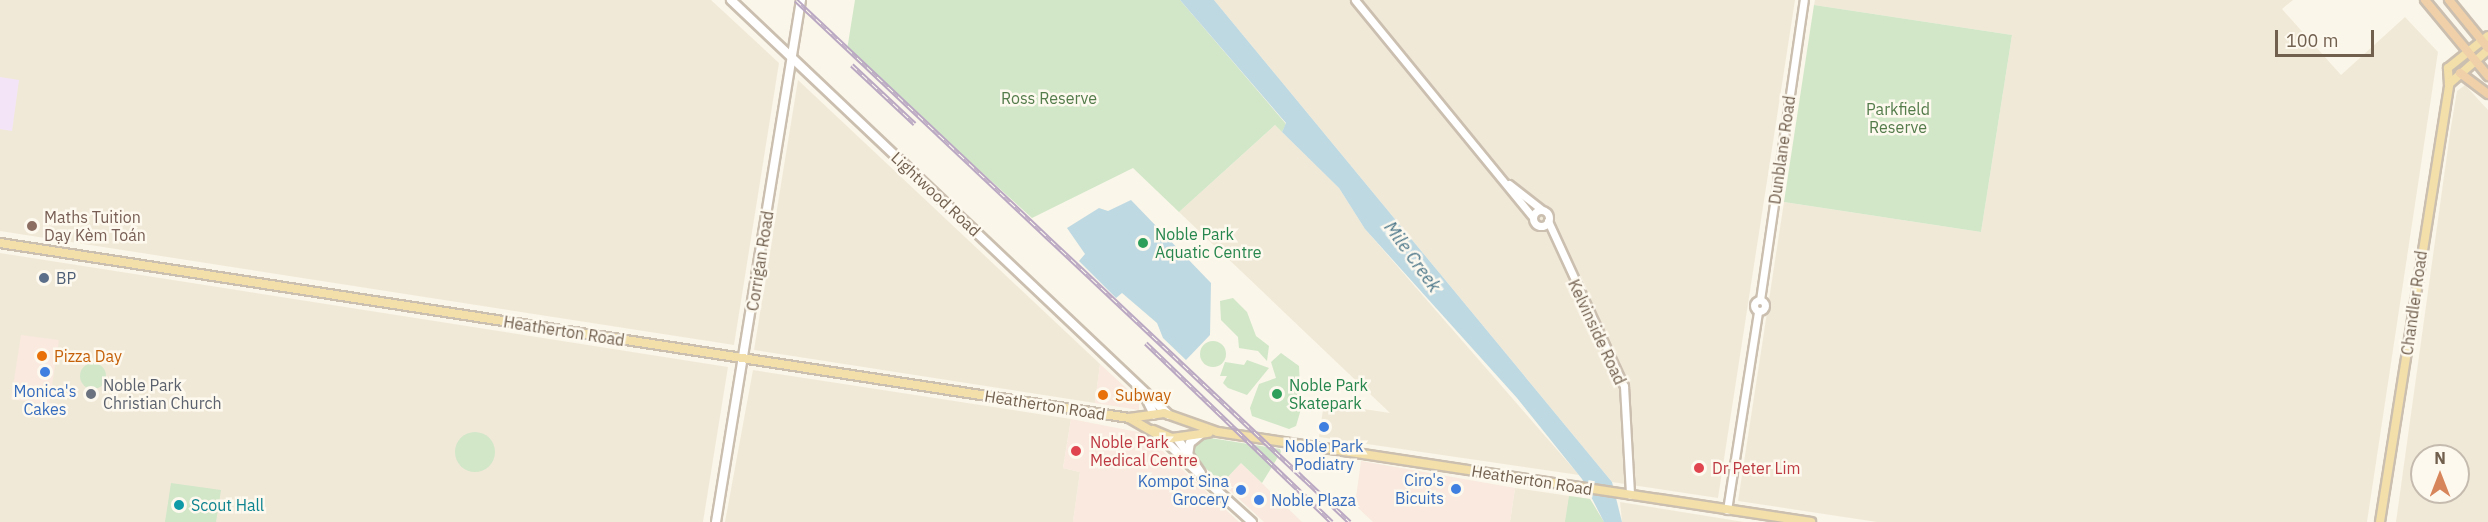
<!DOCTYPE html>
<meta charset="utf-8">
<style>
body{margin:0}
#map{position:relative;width:2488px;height:522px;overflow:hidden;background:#faf6e9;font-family:"IBM Plex Sans",sans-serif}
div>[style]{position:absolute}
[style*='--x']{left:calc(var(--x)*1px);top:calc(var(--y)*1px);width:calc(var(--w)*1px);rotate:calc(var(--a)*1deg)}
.residential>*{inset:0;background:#f1e9d8}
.commercial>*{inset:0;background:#f9e9de}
.education>*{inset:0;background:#f3e5f7}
.green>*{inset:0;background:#d1e7c8}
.round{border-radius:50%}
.water>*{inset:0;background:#bfd9e2}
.roads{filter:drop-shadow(2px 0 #cbbfb0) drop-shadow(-2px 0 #cbbfb0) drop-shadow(0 2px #cbbfb0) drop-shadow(0 -2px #cbbfb0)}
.tertiary>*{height:7px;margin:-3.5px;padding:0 3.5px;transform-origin:3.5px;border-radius:3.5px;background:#fff}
.tertiary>.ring{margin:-3.5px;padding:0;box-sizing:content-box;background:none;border:7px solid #fff;border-radius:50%}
.secondary>*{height:8px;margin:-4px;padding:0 4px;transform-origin:4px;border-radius:4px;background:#fff}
.primary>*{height:8px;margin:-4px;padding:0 4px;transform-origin:4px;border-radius:4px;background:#f2dfa9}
.trunk>*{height:8px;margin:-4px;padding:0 4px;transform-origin:4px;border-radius:4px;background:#f0d0a8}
.rail>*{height:4.5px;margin-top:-2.25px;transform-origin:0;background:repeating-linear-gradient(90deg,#fdf9ef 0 7px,#baa8c3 0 14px);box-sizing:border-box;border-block:2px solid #baa8c3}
.dots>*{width:16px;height:16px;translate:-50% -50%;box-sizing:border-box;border:3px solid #fdf9ef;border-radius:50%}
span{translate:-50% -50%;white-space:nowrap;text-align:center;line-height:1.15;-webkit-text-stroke:5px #fdf9ef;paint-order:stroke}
.park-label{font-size:16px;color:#547c4b}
.street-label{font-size:16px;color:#72604f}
.education-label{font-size:16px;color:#785e54}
.left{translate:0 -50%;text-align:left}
.leisure-label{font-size:16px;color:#27864d}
.service-label{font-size:16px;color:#4e5e75}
.food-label{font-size:16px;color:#c56008}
.worship-label{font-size:16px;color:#5b616d}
.shop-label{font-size:16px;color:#366cbe}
.right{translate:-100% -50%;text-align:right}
.health-label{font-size:16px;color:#be3a42}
.culture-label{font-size:16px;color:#0d838f}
.water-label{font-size:18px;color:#4e788a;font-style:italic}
.north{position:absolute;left:2410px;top:444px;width:60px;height:60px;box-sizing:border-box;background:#fdf9ef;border:2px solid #c5bcaf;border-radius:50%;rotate:0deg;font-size:16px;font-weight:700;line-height:24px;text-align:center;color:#72604f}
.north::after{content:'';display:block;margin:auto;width:21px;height:27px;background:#d7865b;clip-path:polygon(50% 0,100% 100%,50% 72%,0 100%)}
.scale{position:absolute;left:2275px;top:30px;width:99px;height:27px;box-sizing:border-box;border:3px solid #72604f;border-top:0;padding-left:8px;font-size:18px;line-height:21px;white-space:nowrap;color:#72604f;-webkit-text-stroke:4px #fdf9ef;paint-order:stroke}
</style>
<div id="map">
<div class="residential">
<div style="clip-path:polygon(0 0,711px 0,779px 63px,734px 345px,0 231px)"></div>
<div style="clip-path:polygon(1214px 0,1795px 0,1718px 498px,1612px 482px)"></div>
<div style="clip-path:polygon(1815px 0,2293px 0,2282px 9px,2341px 75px,2405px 17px,2438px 52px,2367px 522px,1877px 522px,1738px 501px,1784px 202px,1981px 232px,2012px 35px,1814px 5px)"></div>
<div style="clip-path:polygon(798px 80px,1100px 364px,1095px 403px,754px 350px)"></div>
<div style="clip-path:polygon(evenodd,2465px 85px,2488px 110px,2488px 522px,2396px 522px,2450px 133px,2457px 91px,2465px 85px,2422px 456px,2458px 456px,2458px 492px,2422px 492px,2422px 456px)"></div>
<div style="clip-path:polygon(1275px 125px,1339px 188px,1365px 229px,1579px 475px,1319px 437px,1324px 403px,1390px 413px,1179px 212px)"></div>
<div style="clip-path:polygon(0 253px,728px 367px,703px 522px,0 522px)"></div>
<div style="clip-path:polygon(753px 370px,1071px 419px,1063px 468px,1080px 472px,1073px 522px,725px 522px)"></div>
<div style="clip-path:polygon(1515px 488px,1590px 499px,1604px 522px,1510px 522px)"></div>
<div style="clip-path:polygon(1620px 502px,1744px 522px,1622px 522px)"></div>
</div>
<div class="commercial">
<div style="clip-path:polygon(21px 335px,59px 340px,49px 405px,11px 399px)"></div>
<div style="clip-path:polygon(1100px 364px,1139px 400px,1139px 410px,1095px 403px)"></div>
<div style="clip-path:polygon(1071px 419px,1143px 433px,1239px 522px,1073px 522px,1080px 472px,1063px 468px)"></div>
<div style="clip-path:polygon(1361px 461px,1515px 488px,1510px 522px,1373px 522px,1355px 505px)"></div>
<div style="clip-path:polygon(1241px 463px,1302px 522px,1264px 522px,1222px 483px)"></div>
</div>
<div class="education">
<div style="clip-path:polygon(0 77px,19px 80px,12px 131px,0 129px)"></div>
</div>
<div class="green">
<div style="clip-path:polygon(855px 0,1180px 0,1286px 124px,1282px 132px,1275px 125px,1179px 212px,1133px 168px,1032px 218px,847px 50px)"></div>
<div style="clip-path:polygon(1814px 5px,2012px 35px,1981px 232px,1784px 202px)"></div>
<div style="clip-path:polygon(1233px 298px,1247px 312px,1256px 336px,1269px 346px,1267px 361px,1258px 351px,1239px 348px,1238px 337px,1221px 320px,1220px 301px)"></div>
<div class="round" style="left:1200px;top:341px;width:26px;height:26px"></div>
<div style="clip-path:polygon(1281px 353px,1299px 366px,1301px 409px,1296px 426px,1289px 429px,1252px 416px,1250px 408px,1259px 384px,1276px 378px,1271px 362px)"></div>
<div style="clip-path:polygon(1247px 360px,1269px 368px,1247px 395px,1228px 388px,1223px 383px,1227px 376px,1220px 376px,1225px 362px,1244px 365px)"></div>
<div class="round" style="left:80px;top:363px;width:26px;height:26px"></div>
<div class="round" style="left:455px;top:432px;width:40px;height:40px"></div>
<div style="clip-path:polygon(1204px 437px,1280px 449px,1281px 452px,1262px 483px,1241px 463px,1222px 483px,1191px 455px,1192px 446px)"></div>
<div style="clip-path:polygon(171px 483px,221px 490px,216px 522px,165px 522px)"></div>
<div style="clip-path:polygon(1569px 496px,1590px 499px,1604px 522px,1565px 522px)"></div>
</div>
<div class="water">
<div style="clip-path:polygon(1180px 0,1214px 0,1612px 482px,1622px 522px,1604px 522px,1582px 479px,1517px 398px,1365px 229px,1339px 188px,1282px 132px,1286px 123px)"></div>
<div style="clip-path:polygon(1131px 200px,1211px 283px,1210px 335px,1186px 360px,1163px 338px,1157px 323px,1122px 293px,1116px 298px,1079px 261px,1085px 254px,1067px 228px,1099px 208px,1108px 211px)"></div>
</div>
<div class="roads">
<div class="tertiary">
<div style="--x:1355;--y:0;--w:279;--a:50.7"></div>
<div style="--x:1509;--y:184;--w:41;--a:38"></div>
<div class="ring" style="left:1533px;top:210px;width:9px;height:9px"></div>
<div style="--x:1548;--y:221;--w:182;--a:65.3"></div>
<div style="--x:1624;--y:386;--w:109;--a:86.8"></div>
<div style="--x:1760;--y:300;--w:303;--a:-81.7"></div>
<div class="ring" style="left:1754.5px;top:300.5px;width:4px;height:4px"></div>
<div style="--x:1727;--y:510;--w:201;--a:-81.1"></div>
</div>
<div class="secondary">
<div style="--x:731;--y:0;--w:603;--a:43.46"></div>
<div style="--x:1143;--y:392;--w:25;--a:64"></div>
<div style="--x:1159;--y:435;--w:71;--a:43.9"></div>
<div style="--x:1177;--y:438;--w:42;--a:55.6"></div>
<div style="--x:1188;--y:455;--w:12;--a:-81"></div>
<div style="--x:1190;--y:443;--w:14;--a:-39"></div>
<div style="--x:1211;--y:485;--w:55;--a:42.1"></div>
<div style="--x:716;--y:522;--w:529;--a:-80.75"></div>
</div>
<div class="primary">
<div style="--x:2449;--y:84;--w:16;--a:-94"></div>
<div style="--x:2448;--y:68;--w:51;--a:-38.7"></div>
<div style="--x:0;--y:243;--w:1142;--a:8.81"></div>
<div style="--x:1129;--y:418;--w:30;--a:30"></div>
<div style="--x:1129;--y:418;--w:35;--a:-8"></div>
<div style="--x:1164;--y:413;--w:57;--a:19.4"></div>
<div style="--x:1218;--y:432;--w:600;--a:8.63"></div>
<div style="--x:1153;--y:430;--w:21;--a:23"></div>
<div style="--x:1172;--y:438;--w:37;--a:-8"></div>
<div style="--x:2380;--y:522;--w:443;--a:-81"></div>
<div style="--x:2449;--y:84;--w:52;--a:-41.1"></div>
</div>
<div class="trunk">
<div style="--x:2425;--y:0;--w:99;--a:50.3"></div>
<div style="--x:2449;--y:0;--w:62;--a:50.9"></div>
<div style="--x:2460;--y:73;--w:35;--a:37"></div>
</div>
</div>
<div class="rail">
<div style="--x:796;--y:0;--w:761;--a:43.3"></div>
<div style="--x:852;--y:65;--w:86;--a:43.1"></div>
<div style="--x:1146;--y:343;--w:258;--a:43.9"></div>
</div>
<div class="dots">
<div style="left:32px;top:226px;background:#8d6e63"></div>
<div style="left:1143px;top:243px;background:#2e9e5b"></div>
<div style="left:44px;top:278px;background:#5c6f8a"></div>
<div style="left:42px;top:356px;background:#e8710a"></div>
<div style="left:45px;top:372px;background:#3f7fe0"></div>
<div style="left:91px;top:394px;background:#6b7280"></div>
<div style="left:1277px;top:394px;background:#2e9e5b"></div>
<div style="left:1103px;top:395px;background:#e8710a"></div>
<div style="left:1324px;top:427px;background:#3f7fe0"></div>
<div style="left:1076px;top:451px;background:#e0444e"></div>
<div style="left:1699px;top:468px;background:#e0444e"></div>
<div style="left:1456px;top:489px;background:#3f7fe0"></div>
<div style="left:1241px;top:490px;background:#3f7fe0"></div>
<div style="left:1259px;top:500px;background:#3f7fe0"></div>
<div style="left:179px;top:505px;background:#0f9aa8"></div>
</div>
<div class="park-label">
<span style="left:1049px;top:98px">Ross Reserve</span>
<span style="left:1898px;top:118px">Parkfield<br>Reserve</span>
</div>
<div class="street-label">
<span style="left:1782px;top:150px;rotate:-82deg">Dunblane Road</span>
<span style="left:936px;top:194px;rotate:43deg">Lightwood Road</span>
<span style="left:760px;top:261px;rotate:-81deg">Corrigan Road</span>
<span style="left:2414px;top:303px;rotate:-82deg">Chandler Road</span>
<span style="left:564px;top:331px;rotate:9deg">Heatherton Road</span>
<span style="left:1597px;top:332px;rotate:65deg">Kelvinside Road</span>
<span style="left:1045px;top:405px;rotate:9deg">Heatherton Road</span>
<span style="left:1532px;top:480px;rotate:9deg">Heatherton Road</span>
</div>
<div class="education-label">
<span class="left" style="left:44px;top:226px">Maths Tuition<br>Dạy Kèm Toán</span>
</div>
<div class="leisure-label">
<span class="left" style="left:1155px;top:243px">Noble Park<br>Aquatic Centre</span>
<span class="left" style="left:1289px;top:394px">Noble Park<br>Skatepark</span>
</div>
<div class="service-label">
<span class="left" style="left:56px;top:278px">BP</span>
</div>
<div class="food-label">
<span class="left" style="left:54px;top:356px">Pizza Day</span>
<span class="left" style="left:1115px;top:395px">Subway</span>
</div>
<div class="worship-label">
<span class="left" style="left:103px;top:394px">Noble Park<br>Christian Church</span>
</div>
<div class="shop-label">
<span style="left:45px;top:400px">Monica's<br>Cakes</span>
<span style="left:1324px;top:455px">Noble Park<br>Podiatry</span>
<span class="right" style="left:1444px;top:489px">Ciro's<br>Bicuits</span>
<span class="right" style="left:1229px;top:490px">Kompot Sina<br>Grocery</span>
<span class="left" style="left:1271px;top:500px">Noble Plaza</span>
</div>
<div class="health-label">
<span class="left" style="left:1090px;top:451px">Noble Park<br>Medical Centre</span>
<span class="left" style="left:1712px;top:468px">Dr Peter Lim</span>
</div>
<div class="culture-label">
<span class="left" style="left:191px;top:505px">Scout Hall</span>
</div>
<div class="water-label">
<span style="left:1412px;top:257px;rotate:54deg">Mile Creek</span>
</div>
<div class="north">N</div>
<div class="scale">100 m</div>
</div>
